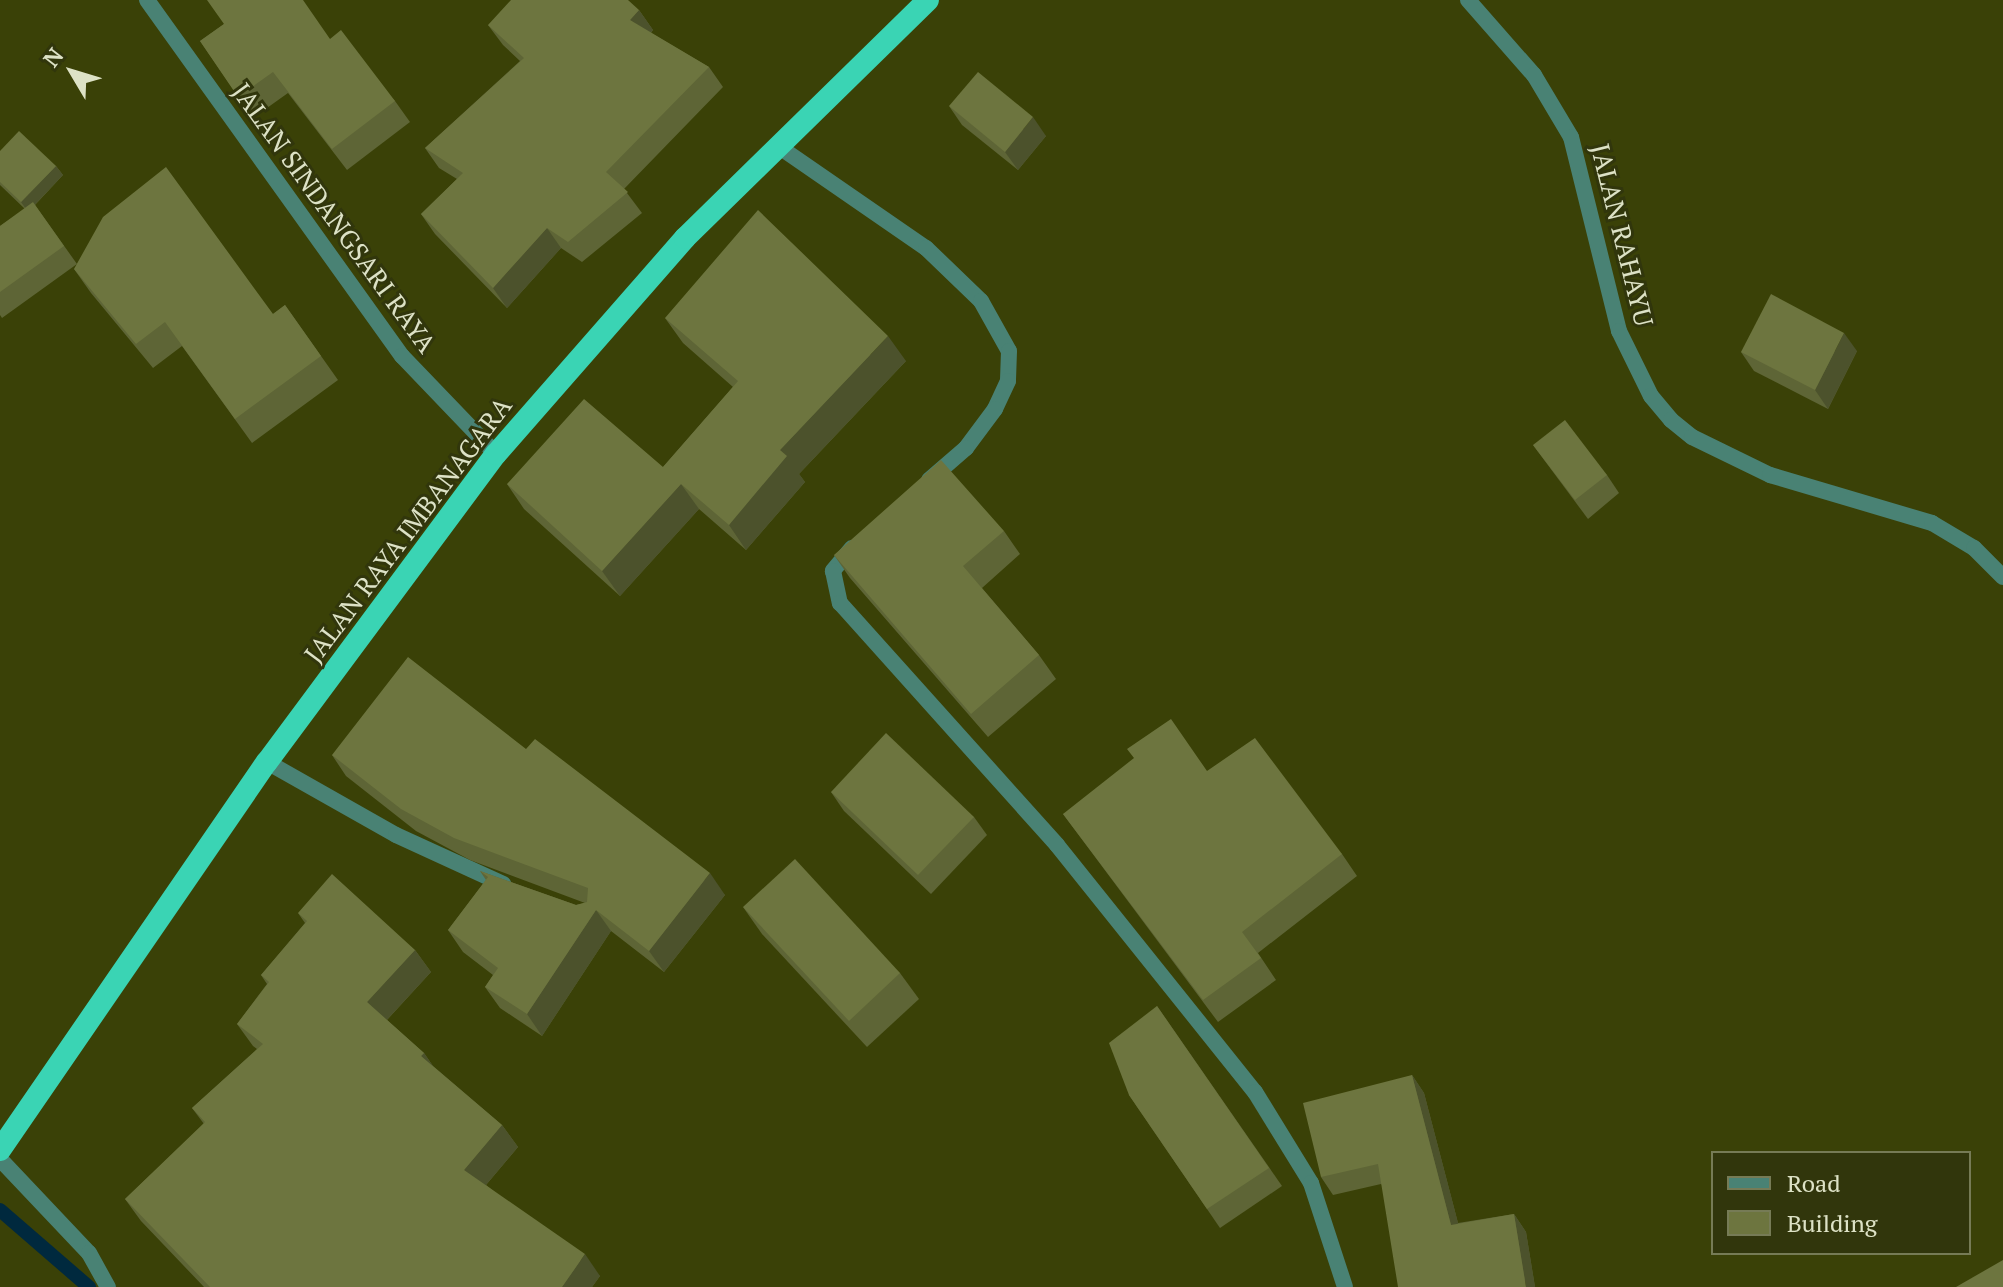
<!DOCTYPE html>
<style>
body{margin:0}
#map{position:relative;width:2003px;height:1287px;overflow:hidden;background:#3a4107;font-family:"PT Serif",serif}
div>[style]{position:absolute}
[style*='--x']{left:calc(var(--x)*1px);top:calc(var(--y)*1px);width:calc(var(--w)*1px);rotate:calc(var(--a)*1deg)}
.stream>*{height:14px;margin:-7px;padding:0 7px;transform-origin:7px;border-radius:7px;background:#00293e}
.minor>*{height:16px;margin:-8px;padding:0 8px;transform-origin:8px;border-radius:8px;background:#498274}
.trunk>*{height:22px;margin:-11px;padding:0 11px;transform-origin:11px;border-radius:11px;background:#3ad4b4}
.wall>*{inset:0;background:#5e6536}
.shaded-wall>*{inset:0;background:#4c522c}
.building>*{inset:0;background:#6d753f}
span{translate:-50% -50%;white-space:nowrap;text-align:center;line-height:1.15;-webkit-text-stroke:6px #31360c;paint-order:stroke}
.street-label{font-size:26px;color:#dde2c6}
.legend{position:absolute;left:1711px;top:1151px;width:260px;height:104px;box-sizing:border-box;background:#31360c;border:2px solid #767b56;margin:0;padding:10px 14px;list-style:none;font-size:24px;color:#dde2c6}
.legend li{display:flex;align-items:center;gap:16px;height:40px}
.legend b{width:40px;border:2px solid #767b56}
.north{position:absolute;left:32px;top:32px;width:80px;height:80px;-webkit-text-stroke:6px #31360c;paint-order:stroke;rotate:308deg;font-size:22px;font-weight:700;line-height:32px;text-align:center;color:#dde2c6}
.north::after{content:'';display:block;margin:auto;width:28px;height:36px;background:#dde2c6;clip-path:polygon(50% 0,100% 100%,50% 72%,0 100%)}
</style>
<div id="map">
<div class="stream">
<div style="--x:0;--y:1210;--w:118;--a:40.9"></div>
</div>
<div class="minor">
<div style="--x:147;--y:0;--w:438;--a:54.4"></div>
<div style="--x:402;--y:356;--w:136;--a:46.2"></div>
<div style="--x:1468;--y:0;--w:100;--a:48.7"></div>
<div style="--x:1534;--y:75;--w:72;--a:59.2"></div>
<div style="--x:1571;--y:137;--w:200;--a:76.1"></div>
<div style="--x:1619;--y:331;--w:72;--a:63.8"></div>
<div style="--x:1651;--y:396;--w:31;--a:50"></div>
<div style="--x:1671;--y:420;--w:27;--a:39"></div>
<div style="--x:1692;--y:437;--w:87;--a:26"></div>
<div style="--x:1770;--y:475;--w:169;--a:16.5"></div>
<div style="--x:1932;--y:523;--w:49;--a:30.8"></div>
<div style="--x:1974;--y:548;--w:41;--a:45"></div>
<div style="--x:778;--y:146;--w:180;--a:34.6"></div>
<div style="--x:926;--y:248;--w:76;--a:43.9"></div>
<div style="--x:981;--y:301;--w:57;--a:60.8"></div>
<div style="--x:1009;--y:351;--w:30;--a:92"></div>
<div style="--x:1008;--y:381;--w:31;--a:115"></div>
<div style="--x:995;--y:409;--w:49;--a:126.6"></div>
<div style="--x:966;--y:448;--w:49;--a:139.1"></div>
<div style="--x:852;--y:548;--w:30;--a:130"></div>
<div style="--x:833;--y:571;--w:33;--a:78"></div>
<div style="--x:840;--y:603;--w:325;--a:48.1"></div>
<div style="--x:1057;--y:845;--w:317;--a:51.3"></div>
<div style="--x:1255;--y:1092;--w:107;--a:58.4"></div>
<div style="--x:1311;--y:1183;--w:109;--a:71.9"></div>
<div style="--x:267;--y:762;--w:148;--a:29.5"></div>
<div style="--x:396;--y:835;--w:118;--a:24.6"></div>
<div style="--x:0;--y:1159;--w:129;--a:46.6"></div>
<div style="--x:89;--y:1253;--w:39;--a:61"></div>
</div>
<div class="trunk">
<div style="--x:0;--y:1150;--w:471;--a:-55.5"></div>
<div style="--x:267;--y:762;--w:384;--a:-53.4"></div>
<div style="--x:496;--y:454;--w:287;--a:-48.8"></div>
<div style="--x:685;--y:238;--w:340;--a:-44.4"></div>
</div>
<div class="wall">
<div style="clip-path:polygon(639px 10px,653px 30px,651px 33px,709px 67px,723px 87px,624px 189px,642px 213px,582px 262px,561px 248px,507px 308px,435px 234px,421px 214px,457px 179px,439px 168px,425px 148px,520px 61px,503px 45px,488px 25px)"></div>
<div style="clip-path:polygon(224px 24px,330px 39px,395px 101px,410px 122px,347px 170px,288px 93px,253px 118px,200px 41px)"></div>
<div style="clip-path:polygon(949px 106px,1046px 136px,1018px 170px,962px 125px)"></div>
<div style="clip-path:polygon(0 151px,56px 166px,63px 175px,35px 205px,77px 264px,2px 318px,0 315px,0 226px,25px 209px,0 185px)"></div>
<div style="clip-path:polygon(74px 269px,273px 314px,285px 305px,338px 380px,252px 443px,182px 346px,153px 368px,91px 293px)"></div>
<div style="clip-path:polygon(665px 318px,906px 361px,799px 474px,805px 482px,746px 550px,699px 509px,620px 596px,524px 509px,507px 484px,663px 467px,733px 387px,683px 343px)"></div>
<div style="clip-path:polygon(1857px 351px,1828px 409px,1754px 371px,1741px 352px)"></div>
<div style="clip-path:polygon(1533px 445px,1607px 475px,1619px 493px,1588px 519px)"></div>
<div style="clip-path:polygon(1004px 531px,1020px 554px,982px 588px,1039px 655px,1056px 679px,988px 737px,850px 578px,834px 555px)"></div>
<div style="clip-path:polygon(526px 749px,725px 895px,664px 972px,611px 931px,542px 1036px,500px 1008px,485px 987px,493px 975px,463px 952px,448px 930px,486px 880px,480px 871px,576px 905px,585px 903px,470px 860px,416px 831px,346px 776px,332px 755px)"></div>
<div style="clip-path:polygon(1207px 771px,1342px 854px,1357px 876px,1258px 953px,1276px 980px,1218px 1022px,1063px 814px)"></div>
<div style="clip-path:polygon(831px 792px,974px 817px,987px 835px,931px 894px,844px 811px)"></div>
<div style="clip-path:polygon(743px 907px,900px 973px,919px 999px,867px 1047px,762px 934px)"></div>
<div style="clip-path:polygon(298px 913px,415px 950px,431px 972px,387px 1020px,424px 1053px,433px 1066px,502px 1125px,518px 1147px,486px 1185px,600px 1276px,592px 1287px,204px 1287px,141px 1221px,125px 1199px,204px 1124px,192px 1108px,257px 1049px,253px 1046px,237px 1024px,267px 984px,261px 975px,305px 923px)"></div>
<div style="clip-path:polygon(1157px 1006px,1282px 1186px,1220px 1228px,1129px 1095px)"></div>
<div style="clip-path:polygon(1412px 1075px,1424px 1093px,1458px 1223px,1514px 1214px,1526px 1232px,1535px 1287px,1381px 1184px,1333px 1195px,1321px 1177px)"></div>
</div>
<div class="shaded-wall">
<div style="clip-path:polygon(639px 10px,653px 30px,644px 40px,630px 20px)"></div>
<div style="clip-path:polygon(1033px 117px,1046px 136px,1018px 170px,1005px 152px)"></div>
<div style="clip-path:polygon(56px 166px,63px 175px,28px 212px,21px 202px)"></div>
<div style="clip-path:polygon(547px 228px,561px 248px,507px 308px,493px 288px)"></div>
<div style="clip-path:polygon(1844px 333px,1857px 351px,1828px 409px,1815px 390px)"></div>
<div style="clip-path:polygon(888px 336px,906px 361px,799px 474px,805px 482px,746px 550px,729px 525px,780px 450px)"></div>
<div style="clip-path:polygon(681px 484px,699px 509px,620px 596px,602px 571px)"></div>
<div style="clip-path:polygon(710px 873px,725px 895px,664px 972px,649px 951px)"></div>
<div style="clip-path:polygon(596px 910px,611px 931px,542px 1036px,527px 1014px)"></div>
<div style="clip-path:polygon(415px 950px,431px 972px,383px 1024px,367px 1002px)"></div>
<div style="clip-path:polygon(424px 1053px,439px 1075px,421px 1056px)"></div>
<div style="clip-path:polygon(1412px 1075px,1424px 1093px,1463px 1242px,1451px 1225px)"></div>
<div style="clip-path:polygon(502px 1125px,518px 1147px,480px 1192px,464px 1170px)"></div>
<div style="clip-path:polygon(1514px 1214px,1526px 1232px,1535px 1287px,1526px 1287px)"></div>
<div style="clip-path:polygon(585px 1254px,600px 1276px,592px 1287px,562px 1287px)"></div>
</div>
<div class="building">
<div style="clip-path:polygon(207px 0,303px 0,330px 39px,341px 30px,395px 101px,332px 149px,273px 72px,238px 97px,200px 41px,224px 24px)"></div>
<div style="clip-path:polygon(511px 0,628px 0,639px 10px,630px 20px,709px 67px,606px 172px,628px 192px,568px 242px,547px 228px,493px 288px,421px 214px,463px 173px,425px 148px,524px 58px,488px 25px)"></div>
<div style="clip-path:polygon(978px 72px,1033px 117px,1005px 152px,949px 106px)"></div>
<div style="clip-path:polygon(19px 131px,56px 166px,21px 202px,0 182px,0 151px)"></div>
<div style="clip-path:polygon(166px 167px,273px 314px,285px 305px,321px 356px,235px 419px,165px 322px,136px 344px,74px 269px,103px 217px)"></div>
<div style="clip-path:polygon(33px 202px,64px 246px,0 292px,0 226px)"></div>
<div style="clip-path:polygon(758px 210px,888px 336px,780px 450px,787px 456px,729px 525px,681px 484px,602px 571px,507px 484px,584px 399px,663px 467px,738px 381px,665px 318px)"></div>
<div style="clip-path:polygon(1771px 294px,1844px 333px,1815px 390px,1741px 352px)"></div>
<div style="clip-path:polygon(1565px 420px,1607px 475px,1575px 500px,1533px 445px)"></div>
<div style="clip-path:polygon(941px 460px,1004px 531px,963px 566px,1039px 655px,971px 714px,834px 555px)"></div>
<div style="clip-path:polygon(408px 657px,526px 749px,535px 739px,710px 873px,649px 951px,596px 910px,527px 1014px,485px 987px,498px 968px,448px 930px,488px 877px,480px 871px,576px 905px,587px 902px,588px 888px,454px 838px,401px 809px,332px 755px)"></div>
<div style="clip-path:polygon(1171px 719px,1207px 771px,1255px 738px,1342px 854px,1242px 932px,1261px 958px,1203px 1000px,1063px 814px,1134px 758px,1127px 749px)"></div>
<div style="clip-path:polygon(886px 733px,974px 817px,918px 875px,831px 792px)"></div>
<div style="clip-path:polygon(795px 859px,900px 973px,849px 1021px,743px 907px)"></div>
<div style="clip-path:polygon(332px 874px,415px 950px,367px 1002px,424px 1053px,421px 1056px,502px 1125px,464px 1170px,585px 1254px,562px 1287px,210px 1287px,125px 1199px,205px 1122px,192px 1108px,263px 1044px,237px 1024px,269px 982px,261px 975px,307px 921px,298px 913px)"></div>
<div style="clip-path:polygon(1157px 1006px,1269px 1168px,1207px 1209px,1129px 1095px,1109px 1043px)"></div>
<div style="clip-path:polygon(1412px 1075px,1451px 1225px,1514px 1214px,1526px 1287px,1398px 1287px,1378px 1164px,1321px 1177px,1303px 1103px)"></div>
<div style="clip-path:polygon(2003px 1260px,2003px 1287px,1956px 1287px)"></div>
</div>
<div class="street-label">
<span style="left:334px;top:218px;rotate:54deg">JALAN SINDANGSARI RAYA</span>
<span style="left:1622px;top:235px;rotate:76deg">JALAN RAHAYU</span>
<span style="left:408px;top:530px;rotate:-53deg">JALAN RAYA IMBANAGARA</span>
</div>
<ul class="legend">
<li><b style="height:10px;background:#498274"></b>Road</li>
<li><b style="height:22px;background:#6d753f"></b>Building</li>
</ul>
<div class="north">N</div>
</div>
